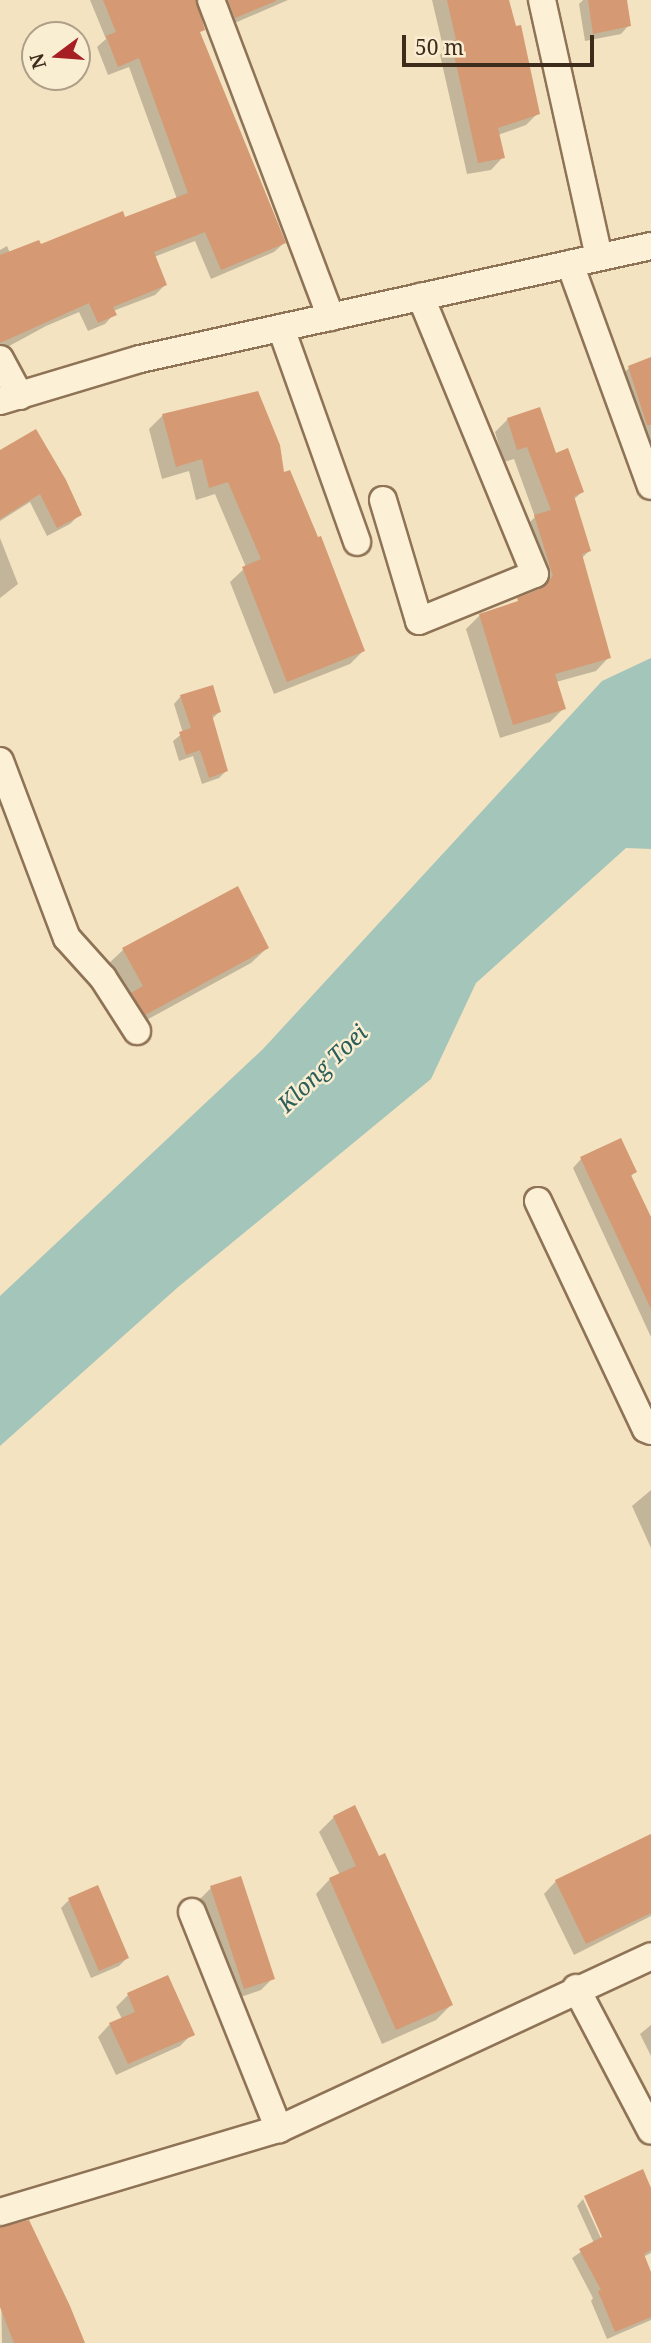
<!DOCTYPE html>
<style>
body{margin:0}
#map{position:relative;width:651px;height:2343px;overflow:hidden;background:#f3e3c1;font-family:"Noto Serif",serif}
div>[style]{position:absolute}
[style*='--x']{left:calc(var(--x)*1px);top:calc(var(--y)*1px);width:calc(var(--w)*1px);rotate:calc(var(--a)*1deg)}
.water>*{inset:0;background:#a4c5ba}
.shadow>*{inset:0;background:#0003}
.building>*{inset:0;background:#d59973}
.roads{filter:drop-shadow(2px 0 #8f7356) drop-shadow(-2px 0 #8f7356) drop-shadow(0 2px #8f7356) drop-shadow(0 -2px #8f7356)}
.minor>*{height:26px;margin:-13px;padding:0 13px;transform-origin:13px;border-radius:13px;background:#fcf0d6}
span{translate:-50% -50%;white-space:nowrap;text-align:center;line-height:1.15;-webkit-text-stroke:5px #f9edd2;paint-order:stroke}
.water-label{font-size:23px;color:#2a5e5a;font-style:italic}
.north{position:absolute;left:21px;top:21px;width:70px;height:70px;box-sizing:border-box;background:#f9edd2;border:2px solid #ae9f89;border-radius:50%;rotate:254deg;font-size:19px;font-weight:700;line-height:28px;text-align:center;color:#3d2b1c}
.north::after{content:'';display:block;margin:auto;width:24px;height:32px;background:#a51f23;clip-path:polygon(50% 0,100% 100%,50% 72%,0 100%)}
.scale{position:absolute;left:402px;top:35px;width:192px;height:32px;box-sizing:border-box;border:4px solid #3d2b1c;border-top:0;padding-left:9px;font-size:21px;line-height:24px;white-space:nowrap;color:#3d2b1c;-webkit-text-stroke:5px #f9edd2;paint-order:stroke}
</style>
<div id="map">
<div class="water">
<div style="clip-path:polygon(651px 658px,651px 849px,626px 848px,476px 983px,431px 1079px,177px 1288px,0 1446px,0 1296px,263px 1049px,602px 681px)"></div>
</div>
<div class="shadow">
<div style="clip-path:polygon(90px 0,164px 0,284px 243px,274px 252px,211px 279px,195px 241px,154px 257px,165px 285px,155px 295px,113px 311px,114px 314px,105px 324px,88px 331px,79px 312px,46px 326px,0 351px,0 250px,7px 246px,10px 253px,40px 246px,124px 220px,177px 199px,129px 67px,108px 75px,97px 47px,106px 39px)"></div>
<div style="clip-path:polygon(208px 0,288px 0,223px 28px)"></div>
<div style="clip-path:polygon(432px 0,507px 0,538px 113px,526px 125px,498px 135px,503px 157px,491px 170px,467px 174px,440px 55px,444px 51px)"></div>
<div style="clip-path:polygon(583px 0,625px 0,629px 25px,621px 34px,585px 41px,579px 4px)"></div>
<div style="clip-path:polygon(651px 359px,651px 488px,616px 380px,629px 368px)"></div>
<div style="clip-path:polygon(257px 393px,282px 475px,363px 651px,350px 664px,274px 694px,230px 582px,246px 567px,215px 494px,196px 500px,189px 471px,162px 479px,149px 429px,162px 416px)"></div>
<div style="clip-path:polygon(508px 419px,555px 455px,582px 492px,573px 500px,589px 551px,581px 559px,609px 657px,596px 671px,556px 682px,564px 708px,550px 722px,500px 738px,466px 629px,480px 615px,514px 604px,540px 591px,522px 530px,535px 517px,514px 459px,504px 462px,495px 432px)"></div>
<div style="clip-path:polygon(0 452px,79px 515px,70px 524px,47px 536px,30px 502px,0 521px)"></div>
<div style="clip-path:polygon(0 538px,18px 584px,0 598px)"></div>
<div style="clip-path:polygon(181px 696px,219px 712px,211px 720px,226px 771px,219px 778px,202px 784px,193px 756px,179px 761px,173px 741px,183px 733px,174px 704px)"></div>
<div style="clip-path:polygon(237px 888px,267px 948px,251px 963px,130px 1029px,107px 965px,123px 950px)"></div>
<div style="clip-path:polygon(581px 1159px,635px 1172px,630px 1177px,651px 1219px,651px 1337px,573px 1168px)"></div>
<div style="clip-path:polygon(651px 1490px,651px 1548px,632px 1506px)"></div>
<div style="clip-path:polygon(334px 1817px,451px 2005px,436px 2020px,382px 2044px,316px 1894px,330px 1879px,340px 1875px,319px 1832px)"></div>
<div style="clip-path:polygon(651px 1834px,651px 1916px,574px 1955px,544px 1894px,556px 1881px)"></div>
<div style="clip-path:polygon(97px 1888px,127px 1958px,119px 1966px,91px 1978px,61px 1908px,69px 1900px)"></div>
<div style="clip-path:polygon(211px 1888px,273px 1978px,261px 1990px,232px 2000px,199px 1900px)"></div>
<div style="clip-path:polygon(128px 1995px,192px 2034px,180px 2046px,116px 2075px,98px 2037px,110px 2024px,122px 2019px,116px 2007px)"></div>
<div style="clip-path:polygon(651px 2025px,651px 2056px,640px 2034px)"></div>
<div style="clip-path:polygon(651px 2191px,651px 2253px,643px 2257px,651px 2276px,651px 2320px,607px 2339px,591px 2301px,593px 2298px,572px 2258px,594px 2243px,577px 2206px,583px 2199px,604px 2245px,608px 2244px,587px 2199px,584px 2199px)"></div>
<div style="clip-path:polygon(0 2228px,83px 2343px,2px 2343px)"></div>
</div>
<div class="building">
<div style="clip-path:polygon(103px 0,196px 0,205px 30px,200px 32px,286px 243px,221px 270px,205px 232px,154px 252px,167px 285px,113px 307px,117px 315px,98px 323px,89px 303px,0 343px,0 255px,39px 240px,41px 244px,123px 211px,125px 217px,188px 193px,139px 58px,118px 67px,106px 36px,116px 32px)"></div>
<div style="clip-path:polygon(228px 0,276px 0,276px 1px,235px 18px)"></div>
<div style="clip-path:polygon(447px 0,509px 0,516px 26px,521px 25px,540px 114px,498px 128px,505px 158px,478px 163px,451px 41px,456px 40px)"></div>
<div style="clip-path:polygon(588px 0,627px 0,631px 26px,593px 34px)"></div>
<div style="clip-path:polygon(651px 357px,651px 425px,647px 425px,628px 366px)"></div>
<div style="clip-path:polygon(258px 391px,280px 445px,284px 472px,290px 470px,318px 537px,321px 536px,365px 651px,287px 682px,242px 567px,261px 559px,228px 482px,209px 488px,202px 459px,176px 467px,162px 414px)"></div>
<div style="clip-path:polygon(540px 407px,556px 453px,568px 448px,584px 492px,574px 496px,591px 551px,582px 554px,611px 658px,555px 674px,566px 709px,513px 725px,479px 614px,518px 601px,517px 598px,542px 588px,553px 576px,534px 515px,551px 510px,527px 447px,517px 450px,507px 418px)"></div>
<div style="clip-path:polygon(36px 429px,66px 480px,82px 515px,57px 528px,40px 494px,0 519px,0 450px)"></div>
<div style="clip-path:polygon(213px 685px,221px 712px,212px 715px,228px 771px,209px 778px,200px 750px,186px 755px,179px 732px,191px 728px,180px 695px)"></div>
<div style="clip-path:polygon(238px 886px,269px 948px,145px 1015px,131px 993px,143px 986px,122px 948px)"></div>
<div style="clip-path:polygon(621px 1138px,637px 1172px,631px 1175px,651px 1217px,651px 1309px,580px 1157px)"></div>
<div style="clip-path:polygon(355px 1805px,379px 1856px,385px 1853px,453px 2005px,396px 2030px,329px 1878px,356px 1866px,333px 1816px)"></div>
<div style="clip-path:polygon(651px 1834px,651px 1913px,586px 1944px,555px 1880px)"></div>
<div style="clip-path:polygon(241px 1876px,275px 1979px,244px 1989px,210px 1886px)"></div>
<div style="clip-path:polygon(98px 1885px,129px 1958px,99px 1971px,68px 1898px)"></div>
<div style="clip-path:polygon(168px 1975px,195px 2035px,128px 2064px,109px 2023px,135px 2012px,127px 1993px)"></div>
<div style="clip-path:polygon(643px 2169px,651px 2188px,651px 2250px,644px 2254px,651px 2272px,651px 2317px,615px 2332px,598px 2291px,601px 2290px,579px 2249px,602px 2237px,584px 2196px)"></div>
<div style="clip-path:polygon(29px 2220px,70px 2306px,85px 2343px,14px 2343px,0 2307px,0 2227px)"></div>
</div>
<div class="roads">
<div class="minor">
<div style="--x:211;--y:0;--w:339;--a:69.3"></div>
<div style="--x:542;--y:0;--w:263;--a:77.5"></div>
<div style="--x:570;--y:264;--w:236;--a:70"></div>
<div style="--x:281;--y:328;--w:227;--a:70.4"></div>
<div style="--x:0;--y:359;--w:42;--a:61.6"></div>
<div style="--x:0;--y:401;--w:146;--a:-16.7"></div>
<div style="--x:140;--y:359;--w:523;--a:-12.47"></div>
<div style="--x:383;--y:500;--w:126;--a:73.4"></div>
<div style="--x:419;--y:621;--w:125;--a:-22.1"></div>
<div style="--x:535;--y:574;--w:300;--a:-112.4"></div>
<div style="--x:0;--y:761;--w:189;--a:69.3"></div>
<div style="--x:67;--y:938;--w:54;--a:48"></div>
<div style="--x:103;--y:978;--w:63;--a:57.3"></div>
<div style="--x:538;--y:1201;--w:252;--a:64.7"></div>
<div style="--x:646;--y:1429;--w:5;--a:22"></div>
<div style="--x:192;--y:1912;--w:234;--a:68.2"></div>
<div style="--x:576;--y:1988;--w:161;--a:62.3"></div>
<div style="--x:0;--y:2212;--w:291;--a:-16.6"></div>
<div style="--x:279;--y:2129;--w:410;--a:-24.9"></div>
</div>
</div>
<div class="water-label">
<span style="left:322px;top:1068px;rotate:-44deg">Klong Toei</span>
</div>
<div class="north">N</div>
<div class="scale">50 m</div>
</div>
